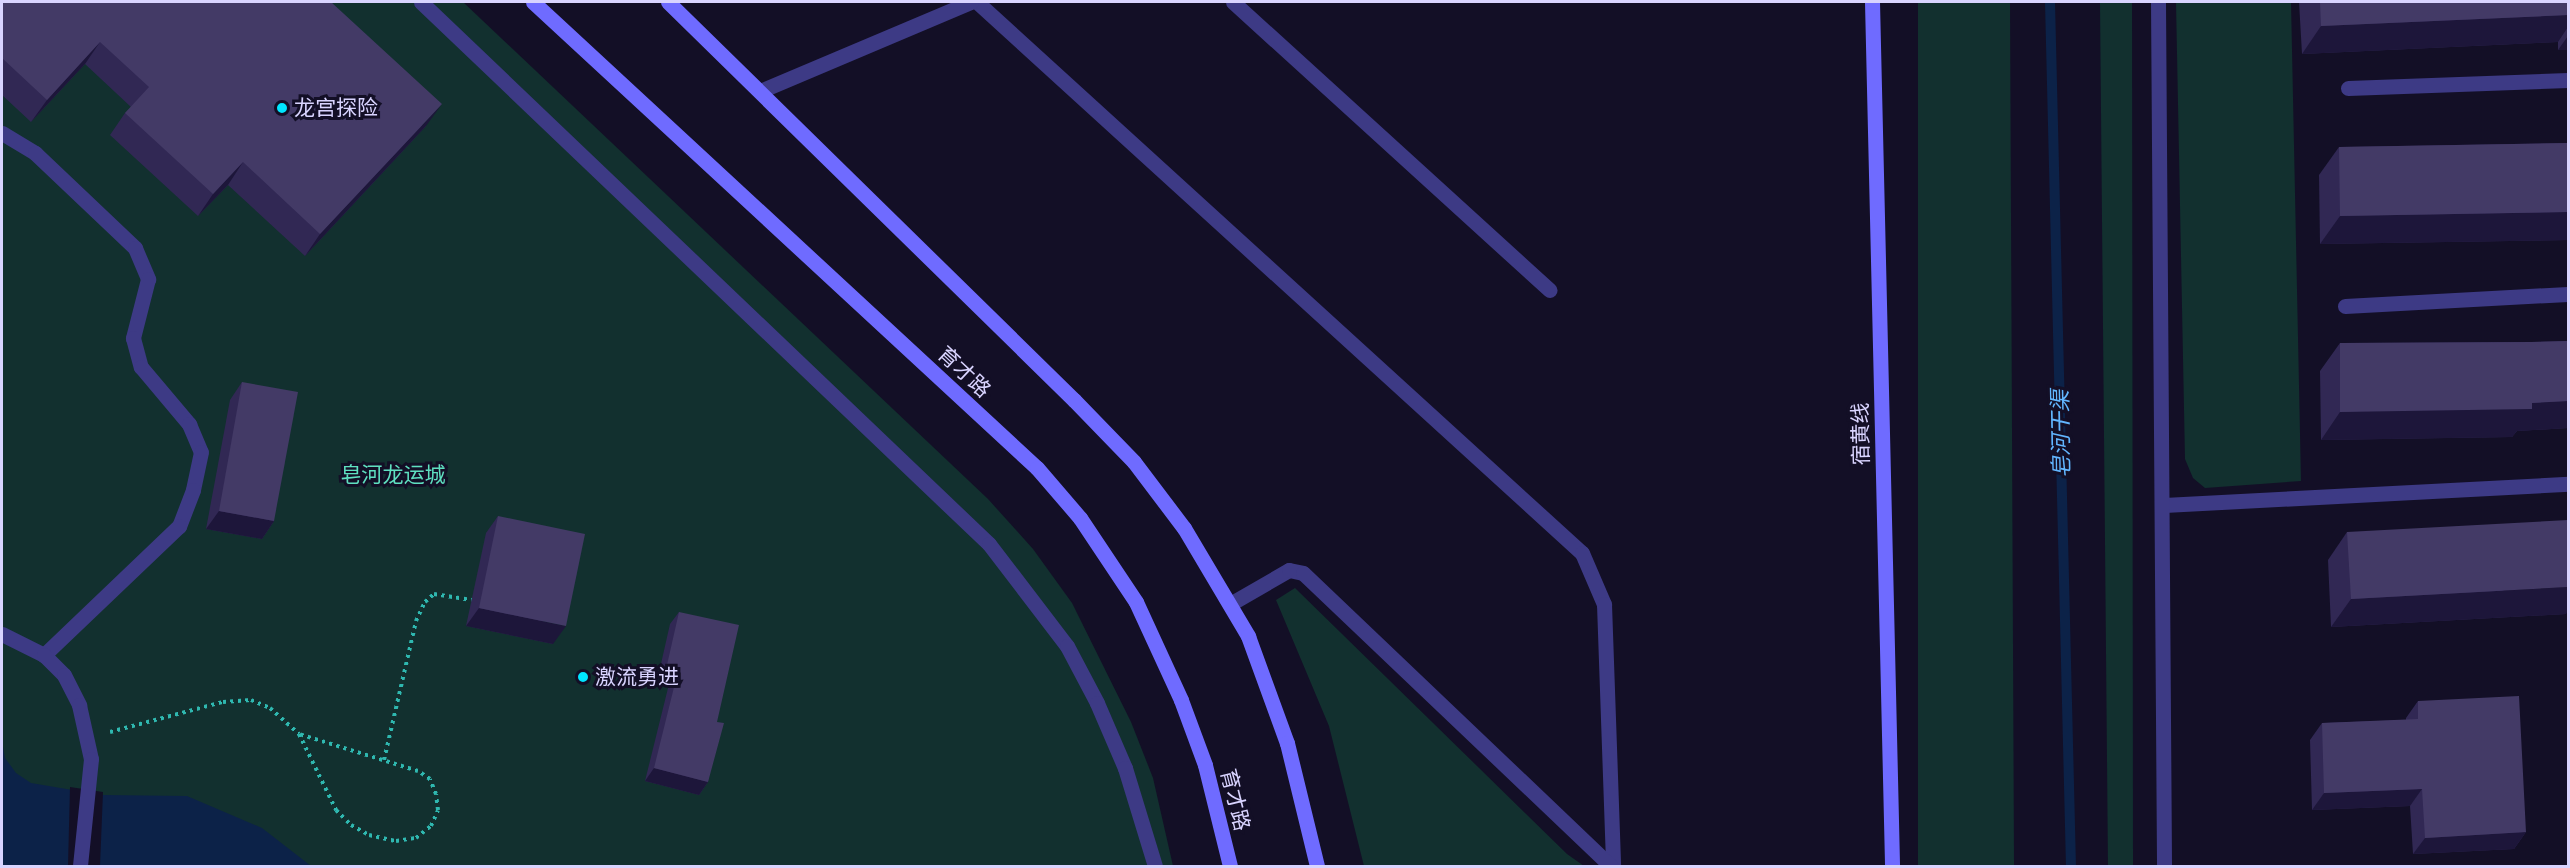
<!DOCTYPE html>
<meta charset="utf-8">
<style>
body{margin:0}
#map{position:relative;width:2570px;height:868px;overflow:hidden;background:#130f26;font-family:"DejaVu Sans","Noto Sans SC",sans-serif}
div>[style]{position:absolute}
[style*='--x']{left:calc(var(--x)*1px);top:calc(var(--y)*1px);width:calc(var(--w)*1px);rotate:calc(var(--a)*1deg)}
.green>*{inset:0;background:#12302f}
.water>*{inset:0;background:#0c2248}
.pier>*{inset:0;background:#130f26}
.stream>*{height:10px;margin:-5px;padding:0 5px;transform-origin:5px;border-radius:5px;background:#0c2248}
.path>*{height:4px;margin-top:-2px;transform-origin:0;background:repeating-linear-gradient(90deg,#2fb8b0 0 3px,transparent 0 7.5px)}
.lane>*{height:15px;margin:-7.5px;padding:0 7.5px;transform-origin:7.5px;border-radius:7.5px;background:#3d3a85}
.street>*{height:15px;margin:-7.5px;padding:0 7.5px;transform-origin:7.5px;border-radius:7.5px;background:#3d3a85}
.secondary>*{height:15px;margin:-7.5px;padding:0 7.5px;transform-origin:7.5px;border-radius:7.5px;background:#6f6bff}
.wall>*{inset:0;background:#312854}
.shaded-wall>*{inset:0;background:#1d163a}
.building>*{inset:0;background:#433a66}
.dots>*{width:16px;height:16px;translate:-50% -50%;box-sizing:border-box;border:3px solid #130f26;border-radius:50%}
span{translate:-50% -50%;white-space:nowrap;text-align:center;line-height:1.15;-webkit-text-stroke:6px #130f26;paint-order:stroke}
.poi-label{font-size:21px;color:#d9d4ff}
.left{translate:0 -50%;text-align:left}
.street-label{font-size:21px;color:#d9d4ff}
.park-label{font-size:21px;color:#5fe0c0}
.water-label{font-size:22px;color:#62b6ff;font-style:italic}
.frame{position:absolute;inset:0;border:3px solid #d9d4ff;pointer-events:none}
</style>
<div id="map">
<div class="green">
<div style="clip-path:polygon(2px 2px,463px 2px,988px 499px,1033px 549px,1072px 603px,1131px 722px,1153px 778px,1173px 866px,2px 866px)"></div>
<div style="clip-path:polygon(1918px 2px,2010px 2px,2014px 866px,1918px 866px)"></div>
<div style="clip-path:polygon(2100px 2px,2132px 2px,2133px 866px,2108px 866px)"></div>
<div style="clip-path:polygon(2176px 2px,2291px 2px,2301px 481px,2205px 488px,2193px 478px,2185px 459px)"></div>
<div style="clip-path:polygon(1295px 588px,1567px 854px,1584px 866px,1364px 866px,1329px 726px,1276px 600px)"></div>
</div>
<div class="water">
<div style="clip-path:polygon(2px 741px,5px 758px,16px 773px,31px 783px,102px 795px,187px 796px,262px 828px,311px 866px,2px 866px)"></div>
</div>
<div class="pier">
<div style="clip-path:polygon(70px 787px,103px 792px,100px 866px,68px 866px)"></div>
</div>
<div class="stream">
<div style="--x:2050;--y:2;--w:864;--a:88.61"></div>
</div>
<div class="path">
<div style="--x:110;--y:732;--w:117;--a:-14.9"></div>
<div style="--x:223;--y:702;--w:28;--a:-4"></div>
<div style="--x:251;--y:700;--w:21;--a:23"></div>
<div style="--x:270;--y:708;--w:39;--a:42"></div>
<div style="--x:299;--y:734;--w:85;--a:64"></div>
<div style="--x:336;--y:810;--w:21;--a:45"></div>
<div style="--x:351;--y:825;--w:21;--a:29"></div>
<div style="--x:369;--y:835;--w:28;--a:13"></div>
<div style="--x:396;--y:841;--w:20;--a:-9"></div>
<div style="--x:416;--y:838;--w:19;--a:-39"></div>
<div style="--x:431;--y:826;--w:17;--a:-66"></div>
<div style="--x:438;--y:810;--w:16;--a:-97"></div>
<div style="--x:436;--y:794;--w:16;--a:-112"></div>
<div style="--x:430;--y:779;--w:14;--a:-146"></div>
<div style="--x:418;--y:771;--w:125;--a:-162.7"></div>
<div style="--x:384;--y:760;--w:143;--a:-77"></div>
<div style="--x:416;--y:621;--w:21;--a:-65"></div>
<div style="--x:425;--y:602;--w:12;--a:-42"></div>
<div style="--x:434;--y:594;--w:38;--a:9"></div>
</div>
<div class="lane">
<div style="--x:421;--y:2;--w:785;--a:43.66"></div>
<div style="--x:989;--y:544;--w:128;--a:52.6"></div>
<div style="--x:1067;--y:646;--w:64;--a:62.2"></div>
<div style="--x:1097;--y:703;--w:71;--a:66.7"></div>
<div style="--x:1125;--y:768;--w:102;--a:73"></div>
<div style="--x:977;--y:2;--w:818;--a:42.33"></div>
<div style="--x:1582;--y:553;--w:56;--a:66.7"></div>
<div style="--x:1604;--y:604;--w:262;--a:88"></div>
<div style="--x:1233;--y:2;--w:428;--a:42.3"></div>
<div style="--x:2348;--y:88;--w:220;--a:-2.1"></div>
<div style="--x:2345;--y:306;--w:223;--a:-3.1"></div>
<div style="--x:2164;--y:505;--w:405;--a:-3"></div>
</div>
<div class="street">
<div style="--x:2158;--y:2;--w:864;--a:89.6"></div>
<div style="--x:760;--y:91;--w:229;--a:-22.9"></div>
<div style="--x:2;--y:133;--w:39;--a:31"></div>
<div style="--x:35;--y:153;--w:138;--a:43.5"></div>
<div style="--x:135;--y:248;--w:34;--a:67"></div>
<div style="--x:148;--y:279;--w:61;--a:104.3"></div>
<div style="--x:133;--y:338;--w:30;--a:75"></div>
<div style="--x:141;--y:367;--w:75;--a:49.9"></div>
<div style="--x:189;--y:424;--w:30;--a:67"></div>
<div style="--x:201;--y:452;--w:39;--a:102"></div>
<div style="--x:193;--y:490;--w:39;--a:111"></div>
<div style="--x:179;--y:526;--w:187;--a:136.3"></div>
<div style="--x:1230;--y:604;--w:68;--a:-30"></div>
<div style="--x:1289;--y:570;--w:14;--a:12"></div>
<div style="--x:1303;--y:573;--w:425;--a:43.6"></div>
<div style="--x:2;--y:634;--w:47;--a:26.6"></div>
<div style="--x:44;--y:655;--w:28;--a:45"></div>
<div style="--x:64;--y:675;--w:34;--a:63"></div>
<div style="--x:79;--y:705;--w:55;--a:77.5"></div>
<div style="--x:91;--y:759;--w:108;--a:95.9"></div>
</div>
<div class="secondary">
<div style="--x:533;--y:2;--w:686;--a:42.76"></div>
<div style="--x:1037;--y:468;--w:66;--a:49.3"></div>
<div style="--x:1080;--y:518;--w:101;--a:56.3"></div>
<div style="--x:1136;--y:602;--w:108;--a:65.3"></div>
<div style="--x:1181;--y:700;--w:69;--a:69.7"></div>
<div style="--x:1205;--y:765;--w:104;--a:76.1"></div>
<div style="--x:668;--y:2;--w:569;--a:44.43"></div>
<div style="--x:1074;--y:400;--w:86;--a:45.9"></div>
<div style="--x:1134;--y:462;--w:83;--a:52.9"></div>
<div style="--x:1184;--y:528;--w:126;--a:59.3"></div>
<div style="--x:1248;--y:636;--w:114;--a:70"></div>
<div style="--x:1287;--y:743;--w:127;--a:76.3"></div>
<div style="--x:1872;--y:2;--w:864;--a:88.67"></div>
</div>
<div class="wall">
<div style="clip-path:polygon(2px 2px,426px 126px,305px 256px,228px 185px,198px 216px,110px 135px,125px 113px,131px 107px,85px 64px,31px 122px,2px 95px)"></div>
<div style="clip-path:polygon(2299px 2px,2568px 2px,2568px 50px,2558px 50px,2558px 42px,2302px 54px)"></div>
<div style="clip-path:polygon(2568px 143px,2568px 240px,2320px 244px,2319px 175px,2339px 147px)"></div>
<div style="clip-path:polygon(2568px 341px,2568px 428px,2517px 431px,2512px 437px,2321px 440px,2320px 371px,2340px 343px,2531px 342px)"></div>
<div style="clip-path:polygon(242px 382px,274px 521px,262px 539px,206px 529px,230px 400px)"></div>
<div style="clip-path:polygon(498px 516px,553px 644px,466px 626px,486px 533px)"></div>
<div style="clip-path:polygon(2347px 532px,2566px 614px,2331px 627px,2328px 560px)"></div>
<div style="clip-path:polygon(679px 612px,717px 722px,708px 782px,699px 795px,645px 781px,670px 680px,658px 677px,670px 624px)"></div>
<div style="clip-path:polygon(2418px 701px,2526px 832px,2514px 849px,2413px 854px,2410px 806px,2312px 810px,2310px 740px,2322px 723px,2406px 720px,2406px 718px)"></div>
</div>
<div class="shaded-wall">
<div style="clip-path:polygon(2568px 15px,2568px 27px,2558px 42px,2302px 54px,2321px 26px)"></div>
<div style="clip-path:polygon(2568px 36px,2568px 50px,2558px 50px)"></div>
<div style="clip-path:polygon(100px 42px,85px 64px,31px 122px,47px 100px)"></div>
<div style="clip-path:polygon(442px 104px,426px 126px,305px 256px,320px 234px)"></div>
<div style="clip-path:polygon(243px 162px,228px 185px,198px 216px,213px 194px)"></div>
<div style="clip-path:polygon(2568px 212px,2568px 240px,2320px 244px,2340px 216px)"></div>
<div style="clip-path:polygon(2568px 401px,2568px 428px,2517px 431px,2512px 437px,2321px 440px,2340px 412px)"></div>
<div style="clip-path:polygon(219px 511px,274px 521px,262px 539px,206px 529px)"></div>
<div style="clip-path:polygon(2568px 587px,2568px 611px,2566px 614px,2331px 627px,2351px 599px)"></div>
<div style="clip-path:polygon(479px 608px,566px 626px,553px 644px,466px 626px)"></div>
<div style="clip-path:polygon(667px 665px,679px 667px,670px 680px,658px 677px)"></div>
<div style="clip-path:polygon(654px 768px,708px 782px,699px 795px,645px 781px)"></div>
<div style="clip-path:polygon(2422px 789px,2410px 806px,2312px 810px,2324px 793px)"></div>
<div style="clip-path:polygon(2526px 832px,2514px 849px,2413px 854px,2425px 838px)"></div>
</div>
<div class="building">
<div style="clip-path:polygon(2px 2px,331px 2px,442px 104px,320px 234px,243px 162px,213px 194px,125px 113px,149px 87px,100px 42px,47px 100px,2px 58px)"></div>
<div style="clip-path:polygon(2320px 2px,2568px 2px,2568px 15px,2321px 26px)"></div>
<div style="clip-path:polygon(2568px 143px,2568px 212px,2340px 216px,2339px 147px)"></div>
<div style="clip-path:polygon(2568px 341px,2568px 401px,2532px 403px,2532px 409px,2340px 412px,2340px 343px,2531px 342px)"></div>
<div style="clip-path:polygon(242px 382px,298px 392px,274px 521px,219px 511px)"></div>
<div style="clip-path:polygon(498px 516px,585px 534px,566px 626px,479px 608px)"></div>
<div style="clip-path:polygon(2568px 520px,2568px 587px,2351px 599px,2347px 532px)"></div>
<div style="clip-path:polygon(679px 612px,739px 625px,717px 722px,724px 723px,708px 782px,654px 768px,679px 667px,667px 665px)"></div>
<div style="clip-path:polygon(2519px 696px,2526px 832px,2425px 838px,2422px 789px,2324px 793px,2322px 723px,2418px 719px,2418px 701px)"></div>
</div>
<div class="dots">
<div style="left:282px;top:108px;background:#00e5ff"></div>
<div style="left:583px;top:677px;background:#00e5ff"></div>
</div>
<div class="poi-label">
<span class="left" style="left:294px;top:108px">龙宫探险</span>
<span class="left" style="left:595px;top:677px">激流勇进</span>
</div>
<div class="street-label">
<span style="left:964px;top:372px;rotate:43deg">育才路</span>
<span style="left:1861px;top:434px;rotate:-91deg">宿黄线</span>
<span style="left:1235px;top:800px;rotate:76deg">育才路</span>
</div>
<div class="park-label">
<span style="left:393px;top:475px">皂河龙运城</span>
</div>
<div class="water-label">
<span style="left:2061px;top:434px;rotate:-91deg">皂河干渠</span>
</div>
<div class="frame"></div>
</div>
